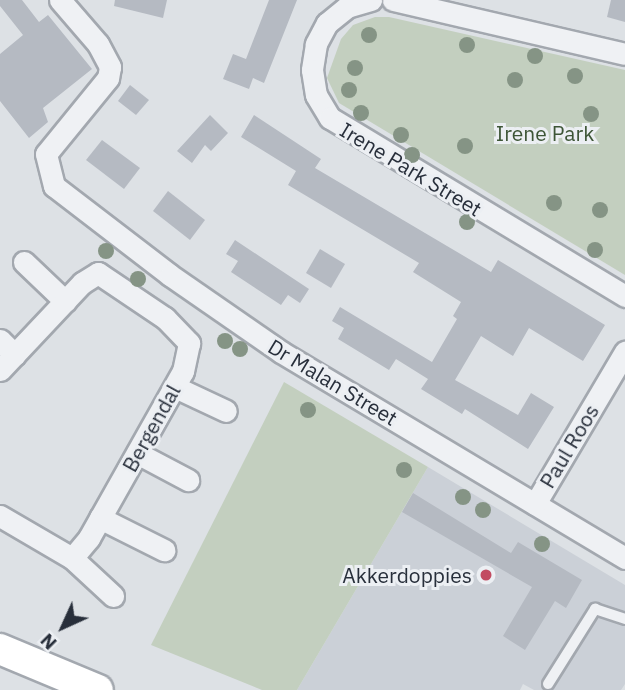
<!DOCTYPE html>
<style>
body{margin:0}
#map{position:relative;width:625px;height:690px;overflow:hidden;background:#dde1e5;font-family:"IBM Plex Sans",sans-serif}
div>[style]{position:absolute}
[style*='--x']{left:calc(var(--x)*1px);top:calc(var(--y)*1px);width:calc(var(--w)*1px);rotate:calc(var(--a)*1deg)}
.built>*{inset:0;background:#cbd0d7}
.green>*{inset:0;background:#c3cfbf}
.building>*{inset:0;background:#b5bac2}
.roads{filter:drop-shadow(2px 0 #a3a8af) drop-shadow(-2px 0 #a3a8af) drop-shadow(0 2px #a3a8af) drop-shadow(0 -2px #a3a8af)}
.lane>*{height:10px;margin:-5px;padding:0 5px;transform-origin:5px;border-radius:5px;background:#eff1f4}
.street>*{height:21px;margin:-10.5px;padding:0 10.5px;transform-origin:10.5px;border-radius:10.5px;background:#eff1f4}
.secondary>*{height:30px;margin:-15px;padding:0 15px;transform-origin:15px;border-radius:15px;background:#fff}
.trees>*{width:16px;height:16px;margin:-8px;border-radius:50%;background:#859485}
.dots>*{width:19px;height:19px;translate:-50% -50%;box-sizing:border-box;border:4px solid #eceff3;border-radius:50%}
span{translate:-50% -50%;white-space:nowrap;text-align:center;line-height:1.15;-webkit-text-stroke:6px #eceff3;paint-order:stroke}
.park-label{font-size:21px;color:#3d5536}
.street-label{font-size:21px;color:#282f3b}
.poi-label{font-size:21px;color:#282f3b}
.right{translate:-100% -50%;text-align:right}
.north{position:absolute;left:28px;top:592px;width:70px;height:70px;-webkit-text-stroke:5px #eceff3;paint-order:stroke;rotate:225deg;font-size:19px;font-weight:700;line-height:28px;text-align:center;color:#282f3b}
.north::after{content:'';display:block;margin:auto;width:24px;height:32px;background:#282f3b;clip-path:polygon(50% 0,100% 100%,50% 72%,0 100%)}
</style>
<div id="map">
<div class="built">
<div style="clip-path:polygon(428px 467px,625px 585px,625px 684px,621px 690px,534px 690px,523px 684px,520px 690px,297px 690px)"></div>
</div>
<div class="green">
<div style="clip-path:polygon(375px 17px,389px 17px,625px 70px,625px 275px,339px 103px,327px 78px,341px 39px,353px 25px)"></div>
<div style="clip-path:polygon(284px 382px,428px 467px,297px 690px,262px 690px,151px 645px)"></div>
</div>
<div class="building">
<div style="clip-path:polygon(0 0,22px 0,39px 22px,48px 15px,92px 69px,43px 108px,48px 122px,29px 138px,0 101px,0 54px,23px 35px,0 6px)"></div>
<div style="clip-path:polygon(115px 0,167px 0,163px 18px,114px 6px)"></div>
<div style="clip-path:polygon(269px 0,297px 0,264px 83px,253px 78px,249px 89px,223px 79px,233px 54px,246px 59px)"></div>
<div style="clip-path:polygon(611px 0,625px 0,625px 22px,607px 17px)"></div>
<div style="clip-path:polygon(130px 85px,149px 100px,136px 115px,118px 101px)"></div>
<div style="clip-path:polygon(210px 115px,228px 133px,211px 151px,205px 145px,192px 163px,177px 151px)"></div>
<div style="clip-path:polygon(254px 115px,321px 159px,315px 168px,491px 272px,498px 260px,605px 325px,583px 361px,529px 328px,513px 356px,481px 336px,455px 380px,518px 415px,531px 393px,554px 407px,528px 449px,465px 409px,462px 414px,421px 389px,428px 379px,396px 359px,389px 370px,338px 339px,344px 328px,332px 321px,340px 307px,432px 362px,457px 319px,453px 316px,461px 302px,413px 272px,419px 263px,288px 185px,296px 171px,241px 137px)"></div>
<div style="clip-path:polygon(102px 140px,140px 168px,124px 189px,86px 160px)"></div>
<div style="clip-path:polygon(168px 191px,205px 220px,190px 240px,153px 211px)"></div>
<div style="clip-path:polygon(235px 240px,309px 289px,300px 303px,288px 295px,281px 305px,231px 272px,238px 261px,226px 254px)"></div>
<div style="clip-path:polygon(320px 249px,345px 264px,331px 288px,306px 273px)"></div>
<div style="clip-path:polygon(413px 493px,511px 553px,518px 542px,582px 580px,566px 608px,555px 601px,525px 650px,503px 636px,532px 587px,402px 512px)"></div>
</div>
<div class="roads">
<div class="lane">
<div style="--x:548;--y:684;--w:89;--a:-57.9"></div>
<div style="--x:595;--y:609;--w:32;--a:18"></div>
</div>
<div class="street">
<div style="--x:60;--y:0;--w:58;--a:49.2"></div>
<div style="--x:98;--y:44;--w:26;--a:62"></div>
<div style="--x:110;--y:67;--w:11;--a:100"></div>
<div style="--x:108;--y:78;--w:98;--a:129.2"></div>
<div style="--x:46;--y:154;--w:33;--a:76"></div>
<div style="--x:54;--y:186;--w:146;--a:37.5"></div>
<div style="--x:170;--y:275;--w:135;--a:34.7"></div>
<div style="--x:281;--y:352;--w:401;--a:30.9"></div>
<div style="--x:371;--y:0;--w:25;--a:164"></div>
<div style="--x:347;--y:7;--w:26;--a:141"></div>
<div style="--x:327;--y:23;--w:24;--a:118"></div>
<div style="--x:316;--y:44;--w:26;--a:99"></div>
<div style="--x:312;--y:70;--w:25;--a:81"></div>
<div style="--x:316;--y:95;--w:27;--a:59"></div>
<div style="--x:330;--y:118;--w:345;--a:31.1"></div>
<div style="--x:393;--y:0;--w:238;--a:13.1"></div>
<div style="--x:24;--y:262;--w:57;--a:43.6"></div>
<div style="--x:0;--y:340;--w:21;--a:45"></div>
<div style="--x:0;--y:370;--w:120;--a:-46.7"></div>
<div style="--x:82;--y:283;--w:19;--a:-32"></div>
<div style="--x:98;--y:273;--w:81;--a:33.9"></div>
<div style="--x:165;--y:318;--w:35;--a:46"></div>
<div style="--x:189;--y:343;--w:29;--a:102"></div>
<div style="--x:183;--y:371;--w:192;--a:119.4"></div>
<div style="--x:89;--y:538;--w:26;--a:130"></div>
<div style="--x:175;--y:387;--w:56;--a:25.2"></div>
<div style="--x:137;--y:453;--w:58;--a:27.9"></div>
<div style="--x:535;--y:504;--w:177;--a:-59.4"></div>
<div style="--x:0;--y:516;--w:83;--a:30.3"></div>
<div style="--x:72;--y:558;--w:56;--a:42.8"></div>
<div style="--x:100;--y:518;--w:72;--a:26.6"></div>
</div>
<div class="secondary">
<div style="--x:0;--y:649;--w:106;--a:22.7"></div>
</div>
</div>
<div class="trees">
<div style="left:369px;top:35px"></div>
<div style="left:467px;top:45px"></div>
<div style="left:535px;top:56px"></div>
<div style="left:355px;top:68px"></div>
<div style="left:575px;top:76px"></div>
<div style="left:515px;top:80px"></div>
<div style="left:349px;top:90px"></div>
<div style="left:361px;top:113px"></div>
<div style="left:591px;top:114px"></div>
<div style="left:401px;top:135px"></div>
<div style="left:465px;top:146px"></div>
<div style="left:412px;top:155px"></div>
<div style="left:554px;top:203px"></div>
<div style="left:600px;top:210px"></div>
<div style="left:467px;top:222px"></div>
<div style="left:595px;top:250px"></div>
<div style="left:106px;top:251px"></div>
<div style="left:138px;top:279px"></div>
<div style="left:225px;top:341px"></div>
<div style="left:240px;top:349px"></div>
<div style="left:308px;top:410px"></div>
<div style="left:404px;top:470px"></div>
<div style="left:463px;top:497px"></div>
<div style="left:483px;top:510px"></div>
<div style="left:542px;top:544px"></div>
</div>
<div class="dots">
<div style="left:486px;top:575px;background:#c24b61"></div>
</div>
<div class="park-label">
<span style="left:545px;top:133px">Irene Park</span>
</div>
<div class="street-label">
<span style="left:411px;top:169px;rotate:31deg">Irene Park Street</span>
<span style="left:333px;top:382px;rotate:31deg">Dr Malan Street</span>
<span style="left:151px;top:428px;rotate:-61deg">Bergendal</span>
<span style="left:569px;top:446px;rotate:-59deg">Paul Roos</span>
</div>
<div class="poi-label">
<span class="right" style="left:472px;top:575px">Akkerdoppies</span>
</div>
<div class="north">N</div>
</div>
